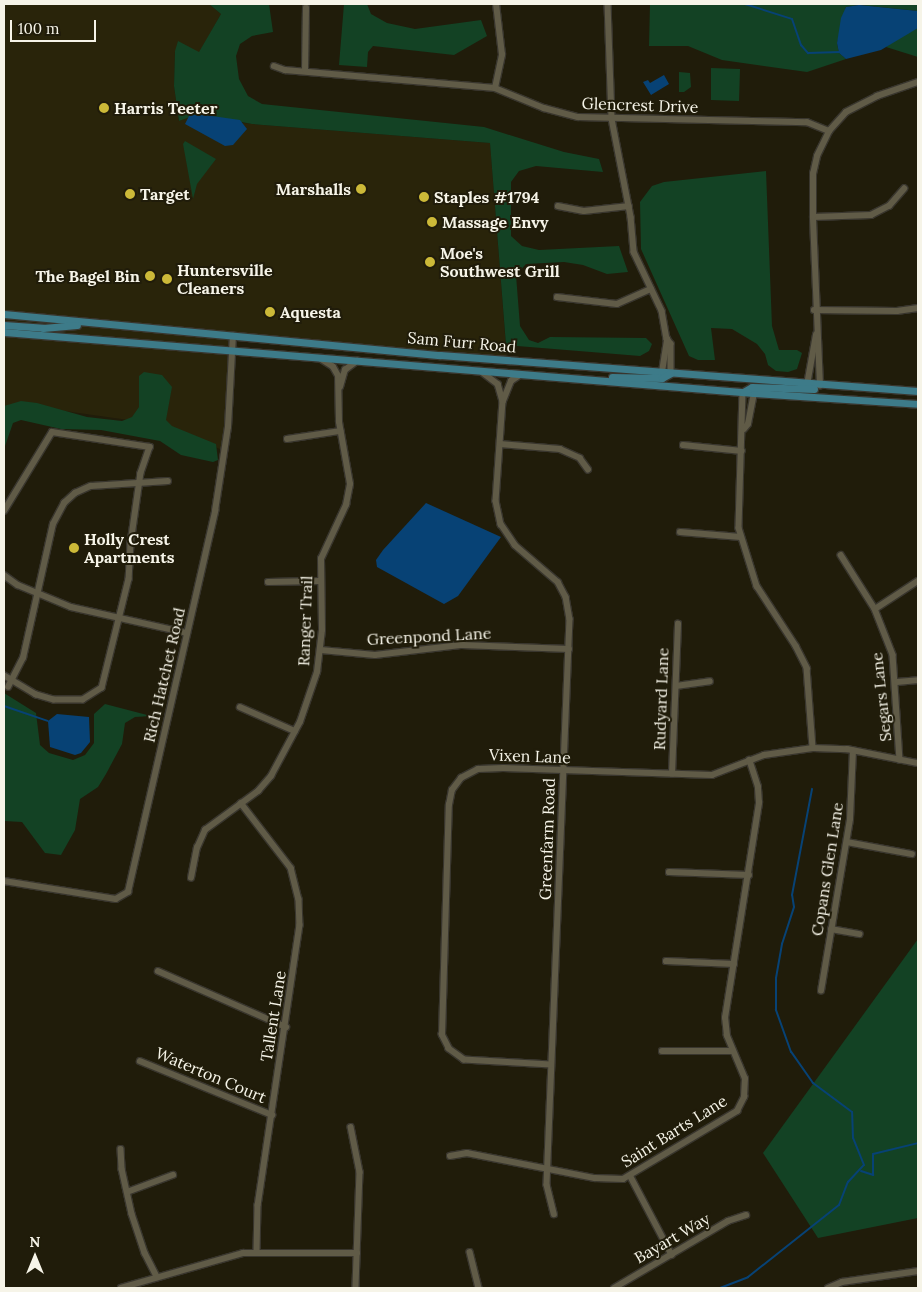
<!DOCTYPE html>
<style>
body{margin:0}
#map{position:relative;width:922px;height:1292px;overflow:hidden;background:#201c0a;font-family:Lora,serif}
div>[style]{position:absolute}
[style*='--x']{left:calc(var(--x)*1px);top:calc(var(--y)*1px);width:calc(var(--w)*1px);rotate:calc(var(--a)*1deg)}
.built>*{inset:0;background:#29240a}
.green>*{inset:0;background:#134224}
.water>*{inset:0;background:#074275}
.stream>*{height:2px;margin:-1px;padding:0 1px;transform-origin:1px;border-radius:1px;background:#074275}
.roads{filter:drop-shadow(1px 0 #39362e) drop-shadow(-1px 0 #39362e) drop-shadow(0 1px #39362e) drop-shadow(0 -1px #39362e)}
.minor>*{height:5.5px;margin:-2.75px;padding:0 2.75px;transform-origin:2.75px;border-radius:2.75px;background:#605b47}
.major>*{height:7px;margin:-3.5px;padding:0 3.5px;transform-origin:3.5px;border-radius:3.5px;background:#3d7b89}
.dots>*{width:14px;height:14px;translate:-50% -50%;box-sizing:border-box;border:2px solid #201c0a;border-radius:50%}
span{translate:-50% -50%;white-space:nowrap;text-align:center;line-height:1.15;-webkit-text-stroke:4px #201c0a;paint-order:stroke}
.street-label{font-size:16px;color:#f6f4e8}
.poi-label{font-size:16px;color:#f6f4e8;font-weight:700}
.left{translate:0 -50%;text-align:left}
.right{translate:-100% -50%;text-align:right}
.frame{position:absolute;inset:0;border:5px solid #f6f4e8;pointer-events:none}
.north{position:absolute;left:10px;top:1232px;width:50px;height:50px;-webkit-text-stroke:4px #201c0a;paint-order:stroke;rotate:0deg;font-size:14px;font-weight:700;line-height:20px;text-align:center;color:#f6f4e8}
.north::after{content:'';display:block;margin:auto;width:18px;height:22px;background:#f6f4e8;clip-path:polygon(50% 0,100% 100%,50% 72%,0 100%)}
.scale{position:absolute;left:10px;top:20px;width:86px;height:22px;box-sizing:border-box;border:2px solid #f6f4e8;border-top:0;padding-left:6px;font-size:15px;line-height:18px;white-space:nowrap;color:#f6f4e8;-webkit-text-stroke:4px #201c0a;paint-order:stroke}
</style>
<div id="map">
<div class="built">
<div style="clip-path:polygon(4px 4px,209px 4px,221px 14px,199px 53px,175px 51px,174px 86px,179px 121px,189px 116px,252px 124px,490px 143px,507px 360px,233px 336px,225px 451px,157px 424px,22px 405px,4px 420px)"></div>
</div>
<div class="green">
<div style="clip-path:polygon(209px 4px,269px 4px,273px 32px,252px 36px,240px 44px,236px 56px,239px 79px,248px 96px,262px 104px,484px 127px,564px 152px,599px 159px,603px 172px,536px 166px,519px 171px,511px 182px,511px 236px,522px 246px,539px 250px,619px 246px,628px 272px,607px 274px,583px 265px,564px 262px,526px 264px,516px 275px,520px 326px,529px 340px,538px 343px,550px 337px,646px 338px,652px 344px,649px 351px,640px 356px,506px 345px,490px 143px,252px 124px,198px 114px,179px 121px,174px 86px,175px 51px,178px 41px,199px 52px,221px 14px)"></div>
<div style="clip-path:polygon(344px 4px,367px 4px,371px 14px,387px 23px,415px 29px,481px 20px,487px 36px,454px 55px,373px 46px,368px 52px,367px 67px,339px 65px)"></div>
<div style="clip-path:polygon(650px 4px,918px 4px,918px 11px,859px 5px,846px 7px,837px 43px,839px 53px,846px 59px,807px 72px,722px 60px,688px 46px,649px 46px)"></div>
<div style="clip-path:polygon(918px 28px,918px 57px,886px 47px,896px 39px)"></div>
<div style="clip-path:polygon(711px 68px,740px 69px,739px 101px,711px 100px)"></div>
<div style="clip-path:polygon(679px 72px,690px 73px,691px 87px,684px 92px,679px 92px)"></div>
<div style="clip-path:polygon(185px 141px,216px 159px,197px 184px,193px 199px,183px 144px)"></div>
<div style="clip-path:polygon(766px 171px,772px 326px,779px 350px,797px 350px,802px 353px,797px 369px,788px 372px,776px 371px,768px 365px,765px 354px,757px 344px,732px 329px,711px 328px,715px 360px,698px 360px,689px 356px,641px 249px,640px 202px,652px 186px,664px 182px)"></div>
<div style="clip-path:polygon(144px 372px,162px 375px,172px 387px,166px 420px,172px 426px,216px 444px,218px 460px,213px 462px,181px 455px,160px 441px,101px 430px,61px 429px,21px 420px,13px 423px,4px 449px,4px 406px,21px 401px,37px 403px,87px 417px,122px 421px,132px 417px,139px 407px,139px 376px)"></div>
<div style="clip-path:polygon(4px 693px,36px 713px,40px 745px,49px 753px,73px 760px,85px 755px,94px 743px,94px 714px,105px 704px,151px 716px,135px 717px,125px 723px,122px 744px,106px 774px,98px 787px,80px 799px,75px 830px,61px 855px,45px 853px,22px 822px,4px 821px)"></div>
<div style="clip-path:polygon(918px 939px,918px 1218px,818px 1238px,763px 1153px)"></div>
</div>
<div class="water">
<div style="clip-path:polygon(859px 5px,918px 11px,918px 28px,881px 50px,846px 59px,839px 53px,837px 43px,841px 18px,846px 7px)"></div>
<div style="clip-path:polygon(664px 75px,669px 84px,651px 95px,643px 82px,648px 80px,650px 83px)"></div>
<div style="clip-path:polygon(198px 114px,240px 120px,247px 129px,233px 145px,225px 146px,185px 124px,189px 116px)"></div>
<div style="clip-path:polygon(426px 503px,501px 537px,458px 596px,444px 604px,377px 567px,376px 560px,383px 550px)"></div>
<div style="clip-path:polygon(57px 714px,89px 717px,90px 742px,81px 753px,75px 755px,50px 747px,48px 721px)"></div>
</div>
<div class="stream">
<div style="--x:745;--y:4;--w:49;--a:17.7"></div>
<div style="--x:792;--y:19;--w:28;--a:71"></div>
<div style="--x:801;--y:45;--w:11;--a:49"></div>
<div style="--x:808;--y:53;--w:32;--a:-2"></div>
<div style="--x:4;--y:706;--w:46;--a:18.8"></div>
<div style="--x:861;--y:1171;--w:13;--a:18"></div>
<div style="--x:873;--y:1175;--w:21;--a:-90"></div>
<div style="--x:873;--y:1154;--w:46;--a:-13.7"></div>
<div style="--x:720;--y:1288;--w:30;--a:-21"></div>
<div style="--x:748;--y:1277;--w:116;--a:-38.4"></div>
<div style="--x:839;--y:1205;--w:25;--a:-69"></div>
<div style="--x:848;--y:1182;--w:23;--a:-47"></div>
<div style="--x:864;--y:1165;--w:29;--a:-112"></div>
<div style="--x:853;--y:1138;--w:26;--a:-92"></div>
<div style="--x:852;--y:1112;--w:49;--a:-143.4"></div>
<div style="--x:813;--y:1083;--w:38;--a:-125"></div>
<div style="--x:791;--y:1052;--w:45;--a:-109.7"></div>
<div style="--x:776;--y:1010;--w:32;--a:-90"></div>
<div style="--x:776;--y:978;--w:35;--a:-80"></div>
<div style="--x:782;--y:944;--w:39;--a:-72"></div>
<div style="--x:794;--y:907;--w:12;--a:-99"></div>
<div style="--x:792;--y:895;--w:108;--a:-79.3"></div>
</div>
<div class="roads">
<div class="minor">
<div style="--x:608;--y:4;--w:115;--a:88"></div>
<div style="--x:612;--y:119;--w:100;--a:79"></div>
<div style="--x:631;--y:217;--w:35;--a:85"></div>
<div style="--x:634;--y:252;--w:65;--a:64.6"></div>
<div style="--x:662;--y:311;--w:28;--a:80"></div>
<div style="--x:667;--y:339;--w:6;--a:51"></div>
<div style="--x:671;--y:344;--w:29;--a:90"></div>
<div style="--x:274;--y:66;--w:12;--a:20"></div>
<div style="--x:285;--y:70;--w:211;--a:4.9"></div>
<div style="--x:495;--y:88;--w:53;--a:22.2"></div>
<div style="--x:544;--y:108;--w:35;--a:15"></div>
<div style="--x:578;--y:117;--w:229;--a:1.3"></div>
<div style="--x:807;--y:122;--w:24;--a:22"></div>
<div style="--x:305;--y:71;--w:63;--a:-89.1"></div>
<div style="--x:495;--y:88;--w:34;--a:-78"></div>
<div style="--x:502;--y:55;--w:51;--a:-96.7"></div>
<div style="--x:558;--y:206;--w:26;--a:11"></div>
<div style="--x:584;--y:211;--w:45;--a:-6.3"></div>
<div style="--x:813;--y:217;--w:58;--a:-2"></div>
<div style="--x:871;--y:215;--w:20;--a:-27"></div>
<div style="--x:889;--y:206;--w:23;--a:-49"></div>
<div style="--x:557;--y:297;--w:60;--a:6.7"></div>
<div style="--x:617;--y:304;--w:37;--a:-24"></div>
<div style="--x:814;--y:310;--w:83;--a:0.7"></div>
<div style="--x:897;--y:311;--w:21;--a:-8"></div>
<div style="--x:482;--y:372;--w:20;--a:37"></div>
<div style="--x:498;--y:384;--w:18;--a:74"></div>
<div style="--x:503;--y:401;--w:100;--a:94"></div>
<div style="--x:496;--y:501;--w:24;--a:78"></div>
<div style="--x:501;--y:524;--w:25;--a:56"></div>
<div style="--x:515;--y:545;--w:57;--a:40.7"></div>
<div style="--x:558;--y:582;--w:17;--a:62"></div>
<div style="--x:566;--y:597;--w:22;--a:80"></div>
<div style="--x:570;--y:619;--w:566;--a:92.33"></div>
<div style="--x:547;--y:1185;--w:30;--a:76"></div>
<div style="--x:662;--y:372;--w:33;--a:-81"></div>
<div style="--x:807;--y:385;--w:51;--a:-79.8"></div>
<div style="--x:820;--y:386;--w:169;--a:-92.4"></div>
<div style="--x:813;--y:217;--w:43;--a:-90"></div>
<div style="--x:813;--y:174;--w:18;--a:-77"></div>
<div style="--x:817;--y:156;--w:28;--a:-64"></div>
<div style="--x:829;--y:131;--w:25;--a:-48"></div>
<div style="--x:846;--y:112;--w:35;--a:-27"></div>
<div style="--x:877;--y:96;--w:43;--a:-18.9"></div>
<div style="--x:340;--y:387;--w:18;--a:-74"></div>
<div style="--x:345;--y:370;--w:15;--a:-37"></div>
<div style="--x:743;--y:392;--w:136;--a:91.7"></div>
<div style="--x:739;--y:528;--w:61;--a:72.8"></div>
<div style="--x:757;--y:586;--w:72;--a:57"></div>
<div style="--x:796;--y:646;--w:25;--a:63"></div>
<div style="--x:807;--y:668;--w:80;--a:85.7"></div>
<div style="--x:503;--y:401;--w:22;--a:-68"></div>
<div style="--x:511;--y:381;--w:11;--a:-34"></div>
<div style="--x:744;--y:429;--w:6;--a:-51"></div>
<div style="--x:748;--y:424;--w:32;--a:-79"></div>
<div style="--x:287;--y:439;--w:54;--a:-8.6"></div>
<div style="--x:500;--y:444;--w:60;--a:4.8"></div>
<div style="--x:560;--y:449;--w:22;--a:24"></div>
<div style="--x:580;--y:458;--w:14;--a:54"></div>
<div style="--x:683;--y:445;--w:59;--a:5.8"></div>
<div style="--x:4;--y:511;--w:92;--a:-58.7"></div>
<div style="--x:52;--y:432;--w:99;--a:8.7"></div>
<div style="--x:150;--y:447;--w:28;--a:109"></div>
<div style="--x:141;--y:473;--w:71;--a:98.1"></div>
<div style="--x:131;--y:543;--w:36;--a:93"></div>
<div style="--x:129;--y:579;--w:112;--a:103.9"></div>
<div style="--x:102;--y:688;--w:22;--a:148"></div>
<div style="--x:83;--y:700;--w:29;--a:180"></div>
<div style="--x:54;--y:700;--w:19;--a:-164"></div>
<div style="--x:36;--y:695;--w:37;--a:-149"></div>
<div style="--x:680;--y:532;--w:61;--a:4.7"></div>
<div style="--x:841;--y:555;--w:64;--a:57.8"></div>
<div style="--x:875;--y:609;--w:49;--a:68.6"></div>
<div style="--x:893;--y:655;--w:105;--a:86.2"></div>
<div style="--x:4;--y:575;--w:17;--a:36"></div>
<div style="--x:18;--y:585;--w:57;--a:22.5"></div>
<div style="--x:71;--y:607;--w:119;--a:12.6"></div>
<div style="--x:268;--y:582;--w:52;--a:-1.1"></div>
<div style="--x:875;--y:609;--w:51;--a:-33.1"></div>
<div style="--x:321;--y:650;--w:54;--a:5.3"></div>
<div style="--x:375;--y:655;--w:88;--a:-6.6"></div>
<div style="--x:462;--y:645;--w:107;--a:2.1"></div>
<div style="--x:897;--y:682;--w:21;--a:-5"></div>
<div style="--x:676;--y:686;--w:34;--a:-8"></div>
<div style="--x:8;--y:687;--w:33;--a:-63"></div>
<div style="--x:23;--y:658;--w:137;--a:-77.4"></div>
<div style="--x:53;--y:524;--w:24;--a:-62"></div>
<div style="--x:64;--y:503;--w:15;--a:-42"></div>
<div style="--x:75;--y:493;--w:17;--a:-24"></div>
<div style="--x:91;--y:486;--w:77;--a:-3.7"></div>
<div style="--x:240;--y:707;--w:60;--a:23.6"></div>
<div style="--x:672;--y:774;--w:150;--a:-87.7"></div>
<div style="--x:241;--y:803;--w:82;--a:52.4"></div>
<div style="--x:291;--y:868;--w:32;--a:76"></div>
<div style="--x:299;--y:899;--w:26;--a:88"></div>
<div style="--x:300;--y:925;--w:283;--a:98.5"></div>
<div style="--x:258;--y:1205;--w:46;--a:91.2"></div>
<div style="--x:847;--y:842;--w:66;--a:10.5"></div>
<div style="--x:669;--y:872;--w:80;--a:2.1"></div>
<div style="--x:191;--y:878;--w:31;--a:-79"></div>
<div style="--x:197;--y:848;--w:20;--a:-66"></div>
<div style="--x:205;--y:830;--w:66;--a:-36.3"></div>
<div style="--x:258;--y:791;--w:20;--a:-49"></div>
<div style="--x:271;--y:776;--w:61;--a:-61.8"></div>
<div style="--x:300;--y:722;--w:53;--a:-71.2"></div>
<div style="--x:317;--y:672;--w:42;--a:-83.2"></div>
<div style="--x:322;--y:630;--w:71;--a:-90.8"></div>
<div style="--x:321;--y:559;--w:60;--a:-65.2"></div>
<div style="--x:346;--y:505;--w:21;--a:-79"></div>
<div style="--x:350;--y:484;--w:63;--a:-100.1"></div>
<div style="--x:339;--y:422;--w:46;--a:-91.2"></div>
<div style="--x:338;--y:376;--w:10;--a:-119"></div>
<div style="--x:333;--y:367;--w:15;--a:-148"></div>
<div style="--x:4;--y:881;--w:113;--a:9.1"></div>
<div style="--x:116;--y:899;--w:14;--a:-30"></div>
<div style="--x:128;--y:892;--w:391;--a:-77.1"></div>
<div style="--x:215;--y:511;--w:85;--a:-81.2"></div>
<div style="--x:228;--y:427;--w:91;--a:-86.9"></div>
<div style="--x:831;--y:929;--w:29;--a:10"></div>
<div style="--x:666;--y:961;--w:68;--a:2.5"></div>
<div style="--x:158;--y:971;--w:140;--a:23.6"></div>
<div style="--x:821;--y:991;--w:174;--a:-80.4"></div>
<div style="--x:850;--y:819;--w:68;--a:-87.5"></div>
<div style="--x:662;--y:1051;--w:71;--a:0"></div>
<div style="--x:140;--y:1061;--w:143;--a:22.2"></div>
<div style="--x:551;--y:1065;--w:87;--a:-176.7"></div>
<div style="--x:464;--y:1060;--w:19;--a:-144"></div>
<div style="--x:449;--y:1049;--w:16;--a:-117"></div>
<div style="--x:442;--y:1035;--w:230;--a:-88.3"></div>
<div style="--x:449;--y:805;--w:15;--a:-79"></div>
<div style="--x:452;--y:790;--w:15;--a:-53"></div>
<div style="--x:461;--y:778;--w:19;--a:-28"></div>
<div style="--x:478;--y:769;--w:25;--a:-2"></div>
<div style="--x:503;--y:768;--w:209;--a:1.9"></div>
<div style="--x:712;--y:775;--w:56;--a:-21"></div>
<div style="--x:764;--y:755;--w:49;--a:-8.1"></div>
<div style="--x:813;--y:748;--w:34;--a:2"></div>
<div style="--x:847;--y:749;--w:72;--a:11.2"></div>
<div style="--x:351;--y:1127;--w:46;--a:78.7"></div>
<div style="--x:360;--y:1172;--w:116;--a:92"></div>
<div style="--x:121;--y:1149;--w:20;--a:87"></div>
<div style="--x:122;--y:1169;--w:46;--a:77.5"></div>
<div style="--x:132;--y:1214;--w:41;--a:71.6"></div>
<div style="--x:145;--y:1253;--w:27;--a:63"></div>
<div style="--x:450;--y:1156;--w:17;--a:-10"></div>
<div style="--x:467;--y:1153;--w:130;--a:11.1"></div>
<div style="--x:595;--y:1178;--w:28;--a:2"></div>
<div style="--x:623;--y:1179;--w:133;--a:-30.8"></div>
<div style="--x:737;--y:1111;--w:16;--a:-63"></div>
<div style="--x:744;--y:1097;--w:18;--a:-87"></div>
<div style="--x:745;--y:1079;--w:47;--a:-112.7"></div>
<div style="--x:727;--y:1036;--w:18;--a:-96"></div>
<div style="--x:725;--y:1018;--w:218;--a:-81"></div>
<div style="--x:759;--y:803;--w:16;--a:-94"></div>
<div style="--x:758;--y:787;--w:28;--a:-108"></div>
<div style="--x:631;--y:1177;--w:88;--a:62.3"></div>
<div style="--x:127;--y:1192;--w:49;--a:-20.3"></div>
<div style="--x:470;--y:1252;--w:37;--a:76"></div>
<div style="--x:121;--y:1288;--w:127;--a:-16"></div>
<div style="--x:243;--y:1253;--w:114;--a:0"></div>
<div style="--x:614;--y:1288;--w:132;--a:-30.4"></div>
<div style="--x:728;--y:1221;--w:19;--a:-18"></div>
<div style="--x:828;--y:1288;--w:15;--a:-23"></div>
<div style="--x:842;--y:1282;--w:77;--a:-8.2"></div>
</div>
<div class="major">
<div style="--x:4;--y:314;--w:438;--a:5.4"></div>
<div style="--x:440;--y:355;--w:479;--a:4.3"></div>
<div style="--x:4;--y:325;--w:39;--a:4"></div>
<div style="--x:43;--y:328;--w:34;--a:-5"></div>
<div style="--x:4;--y:332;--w:752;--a:4.65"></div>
<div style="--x:754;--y:393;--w:164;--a:3.8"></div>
<div style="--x:612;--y:377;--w:50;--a:1.1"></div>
<div style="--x:662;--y:378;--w:10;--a:-29"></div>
<div style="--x:743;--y:392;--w:10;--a:-29"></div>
<div style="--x:752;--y:387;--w:62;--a:1.8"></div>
</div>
</div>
<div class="dots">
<div style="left:104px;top:108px;background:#ccb938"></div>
<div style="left:361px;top:189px;background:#ccb938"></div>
<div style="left:130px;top:194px;background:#ccb938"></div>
<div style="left:424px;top:197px;background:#ccb938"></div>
<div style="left:432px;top:222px;background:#ccb938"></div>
<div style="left:430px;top:262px;background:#ccb938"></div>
<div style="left:150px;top:276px;background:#ccb938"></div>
<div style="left:167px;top:279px;background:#ccb938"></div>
<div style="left:270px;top:312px;background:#ccb938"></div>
<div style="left:74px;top:548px;background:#ccb938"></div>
</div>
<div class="street-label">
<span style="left:640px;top:105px;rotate:2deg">Glencrest Drive</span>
<span style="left:462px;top:342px;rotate:5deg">Sam Furr Road</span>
<span style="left:305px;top:621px;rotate:-88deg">Ranger Trail</span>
<span style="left:429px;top:636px;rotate:-3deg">Greenpond Lane</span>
<span style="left:164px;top:675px;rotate:-77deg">Rich Hatchet Road</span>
<span style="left:881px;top:697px;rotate:-96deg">Segars Lane</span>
<span style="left:661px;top:699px;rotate:-88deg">Rudyard Lane</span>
<span style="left:530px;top:756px;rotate:2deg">Vixen Lane</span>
<span style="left:547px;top:839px;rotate:-88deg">Greenfarm Road</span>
<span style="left:827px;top:869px;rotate:-81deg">Copans Glen Lane</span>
<span style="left:273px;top:1016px;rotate:-81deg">Tallent Lane</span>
<span style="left:211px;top:1075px;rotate:23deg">Waterton Court</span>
<span style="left:674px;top:1131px;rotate:-32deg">Saint Barts Lane</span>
<span style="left:672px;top:1238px;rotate:-30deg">Bayart Way</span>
</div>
<div class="poi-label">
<span class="left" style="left:114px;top:108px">Harris Teeter</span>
<span class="right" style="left:351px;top:189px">Marshalls</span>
<span class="left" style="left:140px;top:194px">Target</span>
<span class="left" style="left:434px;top:197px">Staples #1794</span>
<span class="left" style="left:442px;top:222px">Massage Envy</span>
<span class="left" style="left:440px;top:262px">Moe's<br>Southwest Grill</span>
<span class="left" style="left:177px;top:279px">Huntersville<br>Cleaners</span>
<span class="right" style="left:140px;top:276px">The Bagel Bin</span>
<span class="left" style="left:280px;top:312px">Aquesta</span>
<span class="left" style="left:84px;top:548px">Holly Crest<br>Apartments</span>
</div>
<div class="frame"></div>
<div class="north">N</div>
<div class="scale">100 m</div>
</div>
